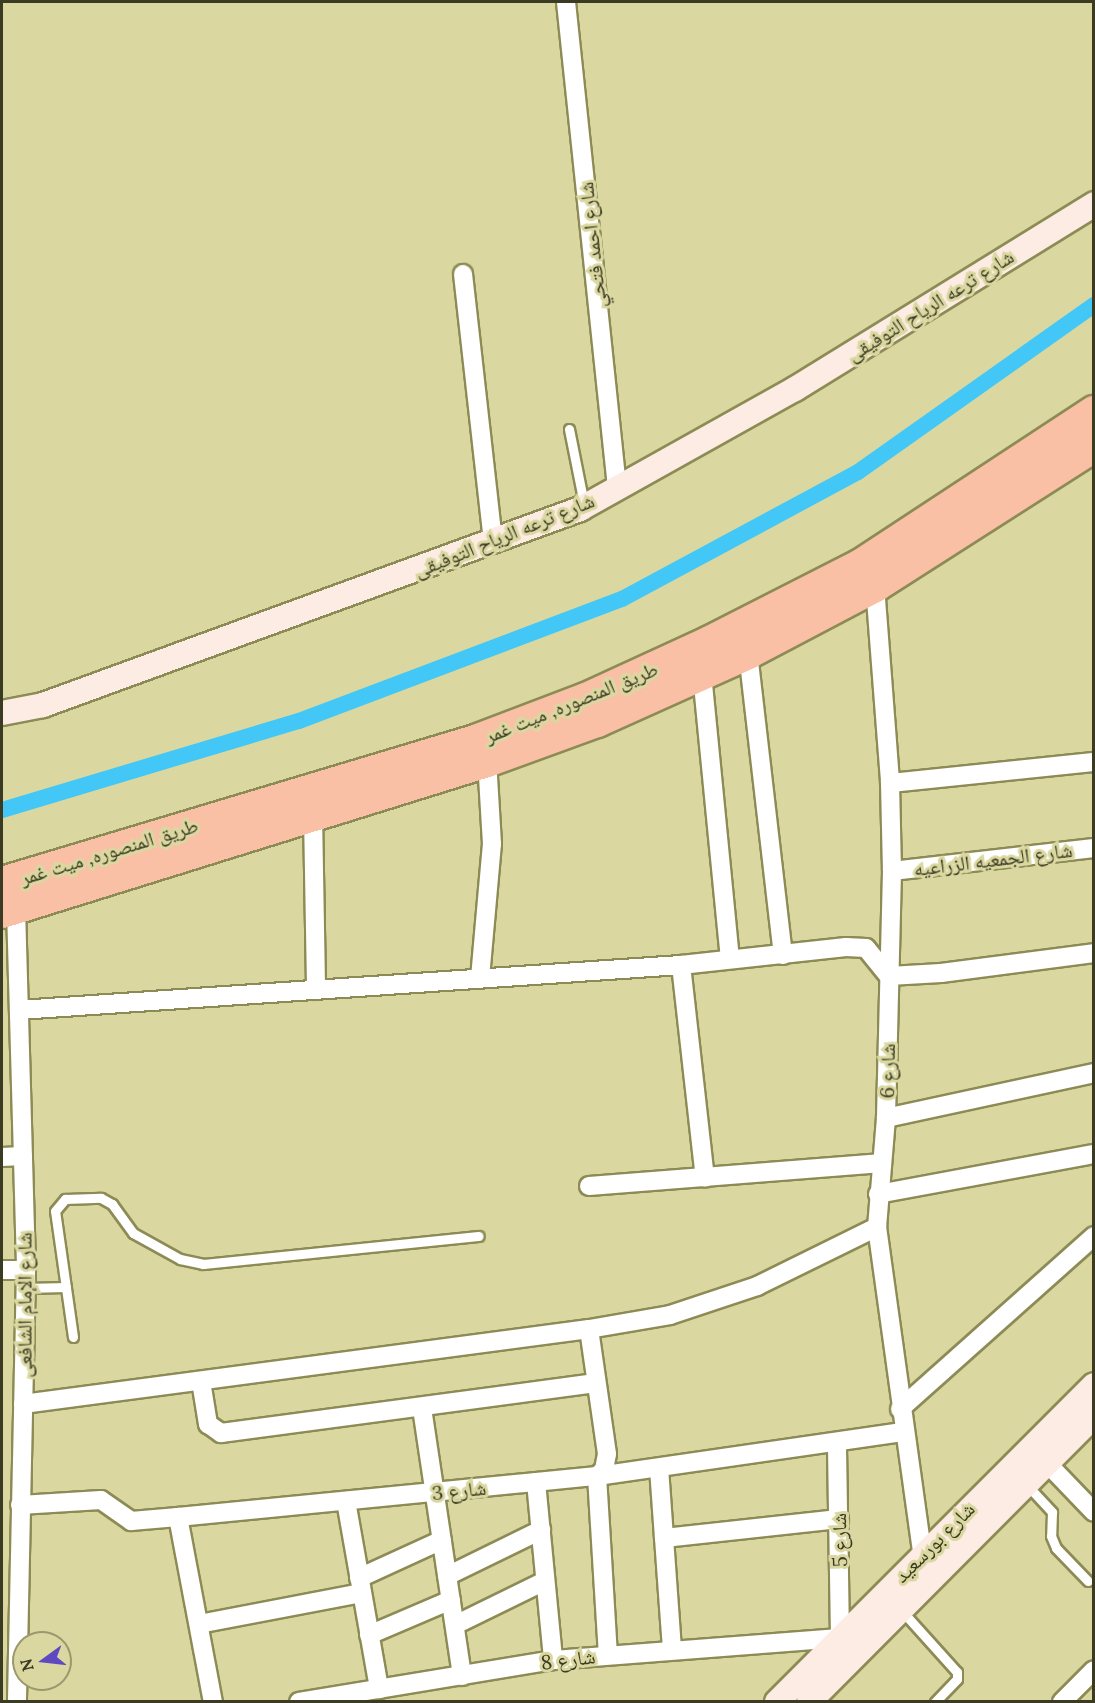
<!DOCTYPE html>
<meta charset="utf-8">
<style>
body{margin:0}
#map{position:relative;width:1095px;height:1703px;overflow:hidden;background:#dad8a0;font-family:Lora,"Noto Naskh Arabic",serif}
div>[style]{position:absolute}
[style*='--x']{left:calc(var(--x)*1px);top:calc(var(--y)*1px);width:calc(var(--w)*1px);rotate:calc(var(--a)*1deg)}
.canal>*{height:16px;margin:-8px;padding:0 8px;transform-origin:8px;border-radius:8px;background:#43c7f6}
.roads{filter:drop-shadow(2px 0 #8d8b55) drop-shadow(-2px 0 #8d8b55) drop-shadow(0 2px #8d8b55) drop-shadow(0 -2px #8d8b55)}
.lane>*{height:9px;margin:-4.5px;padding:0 4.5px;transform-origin:4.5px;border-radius:4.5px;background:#fff}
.street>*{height:18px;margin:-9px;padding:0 9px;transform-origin:9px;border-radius:9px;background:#fff}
.secondary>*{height:24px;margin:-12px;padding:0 12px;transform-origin:12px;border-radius:12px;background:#fdece4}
.highway>*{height:32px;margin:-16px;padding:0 16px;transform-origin:16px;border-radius:16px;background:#f9c0a6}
span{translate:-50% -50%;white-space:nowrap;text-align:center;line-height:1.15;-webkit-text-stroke:6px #dad8a0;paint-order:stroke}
.street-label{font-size:20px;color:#3b3a23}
.frame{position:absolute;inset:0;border:3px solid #3b3a23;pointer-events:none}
.north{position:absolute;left:12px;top:1631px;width:60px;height:60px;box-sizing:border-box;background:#dad8a0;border:2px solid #9a996e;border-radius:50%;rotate:255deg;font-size:16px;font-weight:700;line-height:24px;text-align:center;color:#3b3a23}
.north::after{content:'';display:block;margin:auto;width:21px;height:27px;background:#5f49c1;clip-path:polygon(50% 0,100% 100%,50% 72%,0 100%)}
</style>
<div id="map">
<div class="canal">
<div style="--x:2;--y:810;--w:310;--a:-16.7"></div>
<div style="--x:299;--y:721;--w:345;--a:-20.7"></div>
<div style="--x:622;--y:599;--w:268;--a:-28.3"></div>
<div style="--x:858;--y:472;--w:289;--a:-35.3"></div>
</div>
<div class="roads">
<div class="lane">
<div style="--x:569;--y:429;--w:76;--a:78.7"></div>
<div style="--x:25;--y:1288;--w:41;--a:-1.4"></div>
<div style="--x:73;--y:1337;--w:127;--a:-98.1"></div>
<div style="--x:55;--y:1211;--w:16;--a:-50"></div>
<div style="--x:65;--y:1199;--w:36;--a:-2"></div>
<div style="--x:101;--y:1198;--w:13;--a:29"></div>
<div style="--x:112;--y:1204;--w:36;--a:54"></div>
<div style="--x:133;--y:1233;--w:54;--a:29"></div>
<div style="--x:180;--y:1259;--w:24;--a:12"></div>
<div style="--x:203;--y:1264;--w:277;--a:-5.8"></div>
<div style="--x:1027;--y:1485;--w:37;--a:47"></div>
<div style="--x:1052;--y:1512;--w:24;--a:92"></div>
<div style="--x:1051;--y:1536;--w:13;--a:67"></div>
<div style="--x:1056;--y:1548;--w:46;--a:45.9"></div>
<div style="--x:902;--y:1611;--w:82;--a:48"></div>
<div style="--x:957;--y:1672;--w:7;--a:90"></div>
<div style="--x:957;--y:1679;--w:32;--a:134"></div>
</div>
<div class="street">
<div style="--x:566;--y:2;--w:489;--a:84"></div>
<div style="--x:463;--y:274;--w:270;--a:83.6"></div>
<div style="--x:875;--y:586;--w:198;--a:85.6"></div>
<div style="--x:890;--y:783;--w:88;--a:88.7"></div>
<div style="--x:892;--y:871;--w:247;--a:91.4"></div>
<div style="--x:886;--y:1118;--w:109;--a:94.7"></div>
<div style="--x:877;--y:1227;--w:329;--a:82.1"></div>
<div style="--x:748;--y:653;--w:304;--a:83.4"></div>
<div style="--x:702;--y:674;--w:286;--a:84.4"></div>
<div style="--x:890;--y:783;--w:205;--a:-5.9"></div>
<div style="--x:313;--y:814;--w:176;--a:89"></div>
<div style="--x:892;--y:871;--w:203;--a:-6.5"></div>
<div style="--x:16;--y:908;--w:362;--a:88.4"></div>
<div style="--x:26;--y:1270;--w:432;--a:91.2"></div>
<div style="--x:681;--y:965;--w:214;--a:83.6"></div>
<div style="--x:480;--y:978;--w:135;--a:-84.9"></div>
<div style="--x:492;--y:844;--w:83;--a:-93.4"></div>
<div style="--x:19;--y:1010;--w:664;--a:-3.89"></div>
<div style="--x:681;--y:965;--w:166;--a:-6.2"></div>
<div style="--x:846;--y:947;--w:20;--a:3"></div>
<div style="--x:866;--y:948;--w:36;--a:51"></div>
<div style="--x:889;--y:976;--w:52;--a:-3.3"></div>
<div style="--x:941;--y:973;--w:154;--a:-7.4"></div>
<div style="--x:886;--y:1118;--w:213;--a:-12.2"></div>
<div style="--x:2;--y:1157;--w:21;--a:-3"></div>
<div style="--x:589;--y:1186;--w:291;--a:-4.5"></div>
<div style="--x:878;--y:1194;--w:220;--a:-10.5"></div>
<div style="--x:2;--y:1270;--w:24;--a:0"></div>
<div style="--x:589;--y:1329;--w:126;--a:81.8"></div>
<div style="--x:607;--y:1454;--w:16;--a:101"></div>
<div style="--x:604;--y:1470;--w:9;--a:139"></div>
<div style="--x:597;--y:1476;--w:179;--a:86.5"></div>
<div style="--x:201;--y:1381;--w:44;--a:80.8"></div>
<div style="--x:208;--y:1424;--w:16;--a:35"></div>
<div style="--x:221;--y:1433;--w:378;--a:-7.6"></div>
<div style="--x:23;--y:1404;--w:571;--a:-7.55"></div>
<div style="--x:589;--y:1329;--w:82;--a:-9.8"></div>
<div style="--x:670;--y:1315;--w:92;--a:-18.4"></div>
<div style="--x:757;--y:1286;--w:134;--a:-26.2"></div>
<div style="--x:422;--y:1408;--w:271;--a:81.5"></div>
<div style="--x:900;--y:1409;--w:260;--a:-41.7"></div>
<div style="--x:1046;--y:1462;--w:69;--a:46.2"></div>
<div style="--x:659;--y:1468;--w:182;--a:85.9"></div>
<div style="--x:536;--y:1482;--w:179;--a:84.5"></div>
<div style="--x:346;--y:1501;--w:191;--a:80"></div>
<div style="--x:20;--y:1505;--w:81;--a:-3.5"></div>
<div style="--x:101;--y:1500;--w:37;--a:35"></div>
<div style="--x:131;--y:1521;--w:47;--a:-4.9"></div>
<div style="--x:178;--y:1517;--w:421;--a:-5.6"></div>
<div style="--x:597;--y:1476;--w:310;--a:-8.2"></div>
<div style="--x:178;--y:1517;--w:188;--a:79.3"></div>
<div style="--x:664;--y:1538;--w:176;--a:-6.2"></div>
<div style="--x:447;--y:1576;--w:105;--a:-26.1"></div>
<div style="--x:359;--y:1578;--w:91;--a:-24.6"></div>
<div style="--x:199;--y:1624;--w:166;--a:-10.8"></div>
<div style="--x:455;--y:1625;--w:100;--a:-26.1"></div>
<div style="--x:369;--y:1635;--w:89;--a:-23.1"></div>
<div style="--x:299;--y:1702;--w:257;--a:-9.4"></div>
<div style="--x:553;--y:1660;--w:288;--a:-4.4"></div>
<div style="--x:840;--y:1638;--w:196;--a:-90.9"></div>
<div style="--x:1062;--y:1702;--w:45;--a:-45"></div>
</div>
<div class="secondary">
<div style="--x:2;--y:713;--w:42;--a:-11"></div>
<div style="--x:43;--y:705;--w:572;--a:-20.05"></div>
<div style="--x:580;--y:509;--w:246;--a:-29.2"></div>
<div style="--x:795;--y:389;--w:352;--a:-31.7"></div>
<div style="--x:777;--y:1702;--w:448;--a:-45"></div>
<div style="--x:809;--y:1702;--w:404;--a:-45.1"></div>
</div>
<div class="highway">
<div style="--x:2;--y:883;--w:497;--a:-16.7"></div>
<div style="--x:478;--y:740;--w:116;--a:-20.8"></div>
<div style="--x:586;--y:699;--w:136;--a:-24.7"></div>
<div style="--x:710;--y:642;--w:169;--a:-27"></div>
<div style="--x:861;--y:565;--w:279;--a:-33.3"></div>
<div style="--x:2;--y:912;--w:508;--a:-17.29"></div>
<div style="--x:487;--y:761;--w:117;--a:-20"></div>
<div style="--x:597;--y:721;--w:166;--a:-24.2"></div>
<div style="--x:748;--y:653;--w:144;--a:-27.8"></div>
<div style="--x:875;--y:586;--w:260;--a:-32.6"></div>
</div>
</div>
<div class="street-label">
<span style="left:592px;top:245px;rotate:-96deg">شارع احمد فتحي</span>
<span style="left:930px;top:305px;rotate:-32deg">شارع ترعه الرياح التوفيقى</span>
<span style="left:504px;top:535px;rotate:-22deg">شارع ترعه الرياح التوفيقى</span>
<span style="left:571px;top:702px;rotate:-22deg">طريق المنصوره, ميت غمر</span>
<span style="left:109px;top:851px;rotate:-17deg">طريق المنصوره, ميت غمر</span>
<span style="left:993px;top:859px;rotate:-7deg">شارع الجمعيه الزراعيه</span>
<span style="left:887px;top:1071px;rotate:-89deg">شارع 6</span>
<span style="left:24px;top:1305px;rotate:-90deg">شارع الإمام الشافعى</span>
<span style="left:459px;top:1490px;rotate:-6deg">شارع 3</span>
<span style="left:839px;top:1540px;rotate:-91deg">شارع 5</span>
<span style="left:934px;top:1542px;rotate:-45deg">شارع بورسعيد</span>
<span style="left:568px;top:1659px;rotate:-7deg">شارع 8</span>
</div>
<div class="frame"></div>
<div class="north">N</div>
</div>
